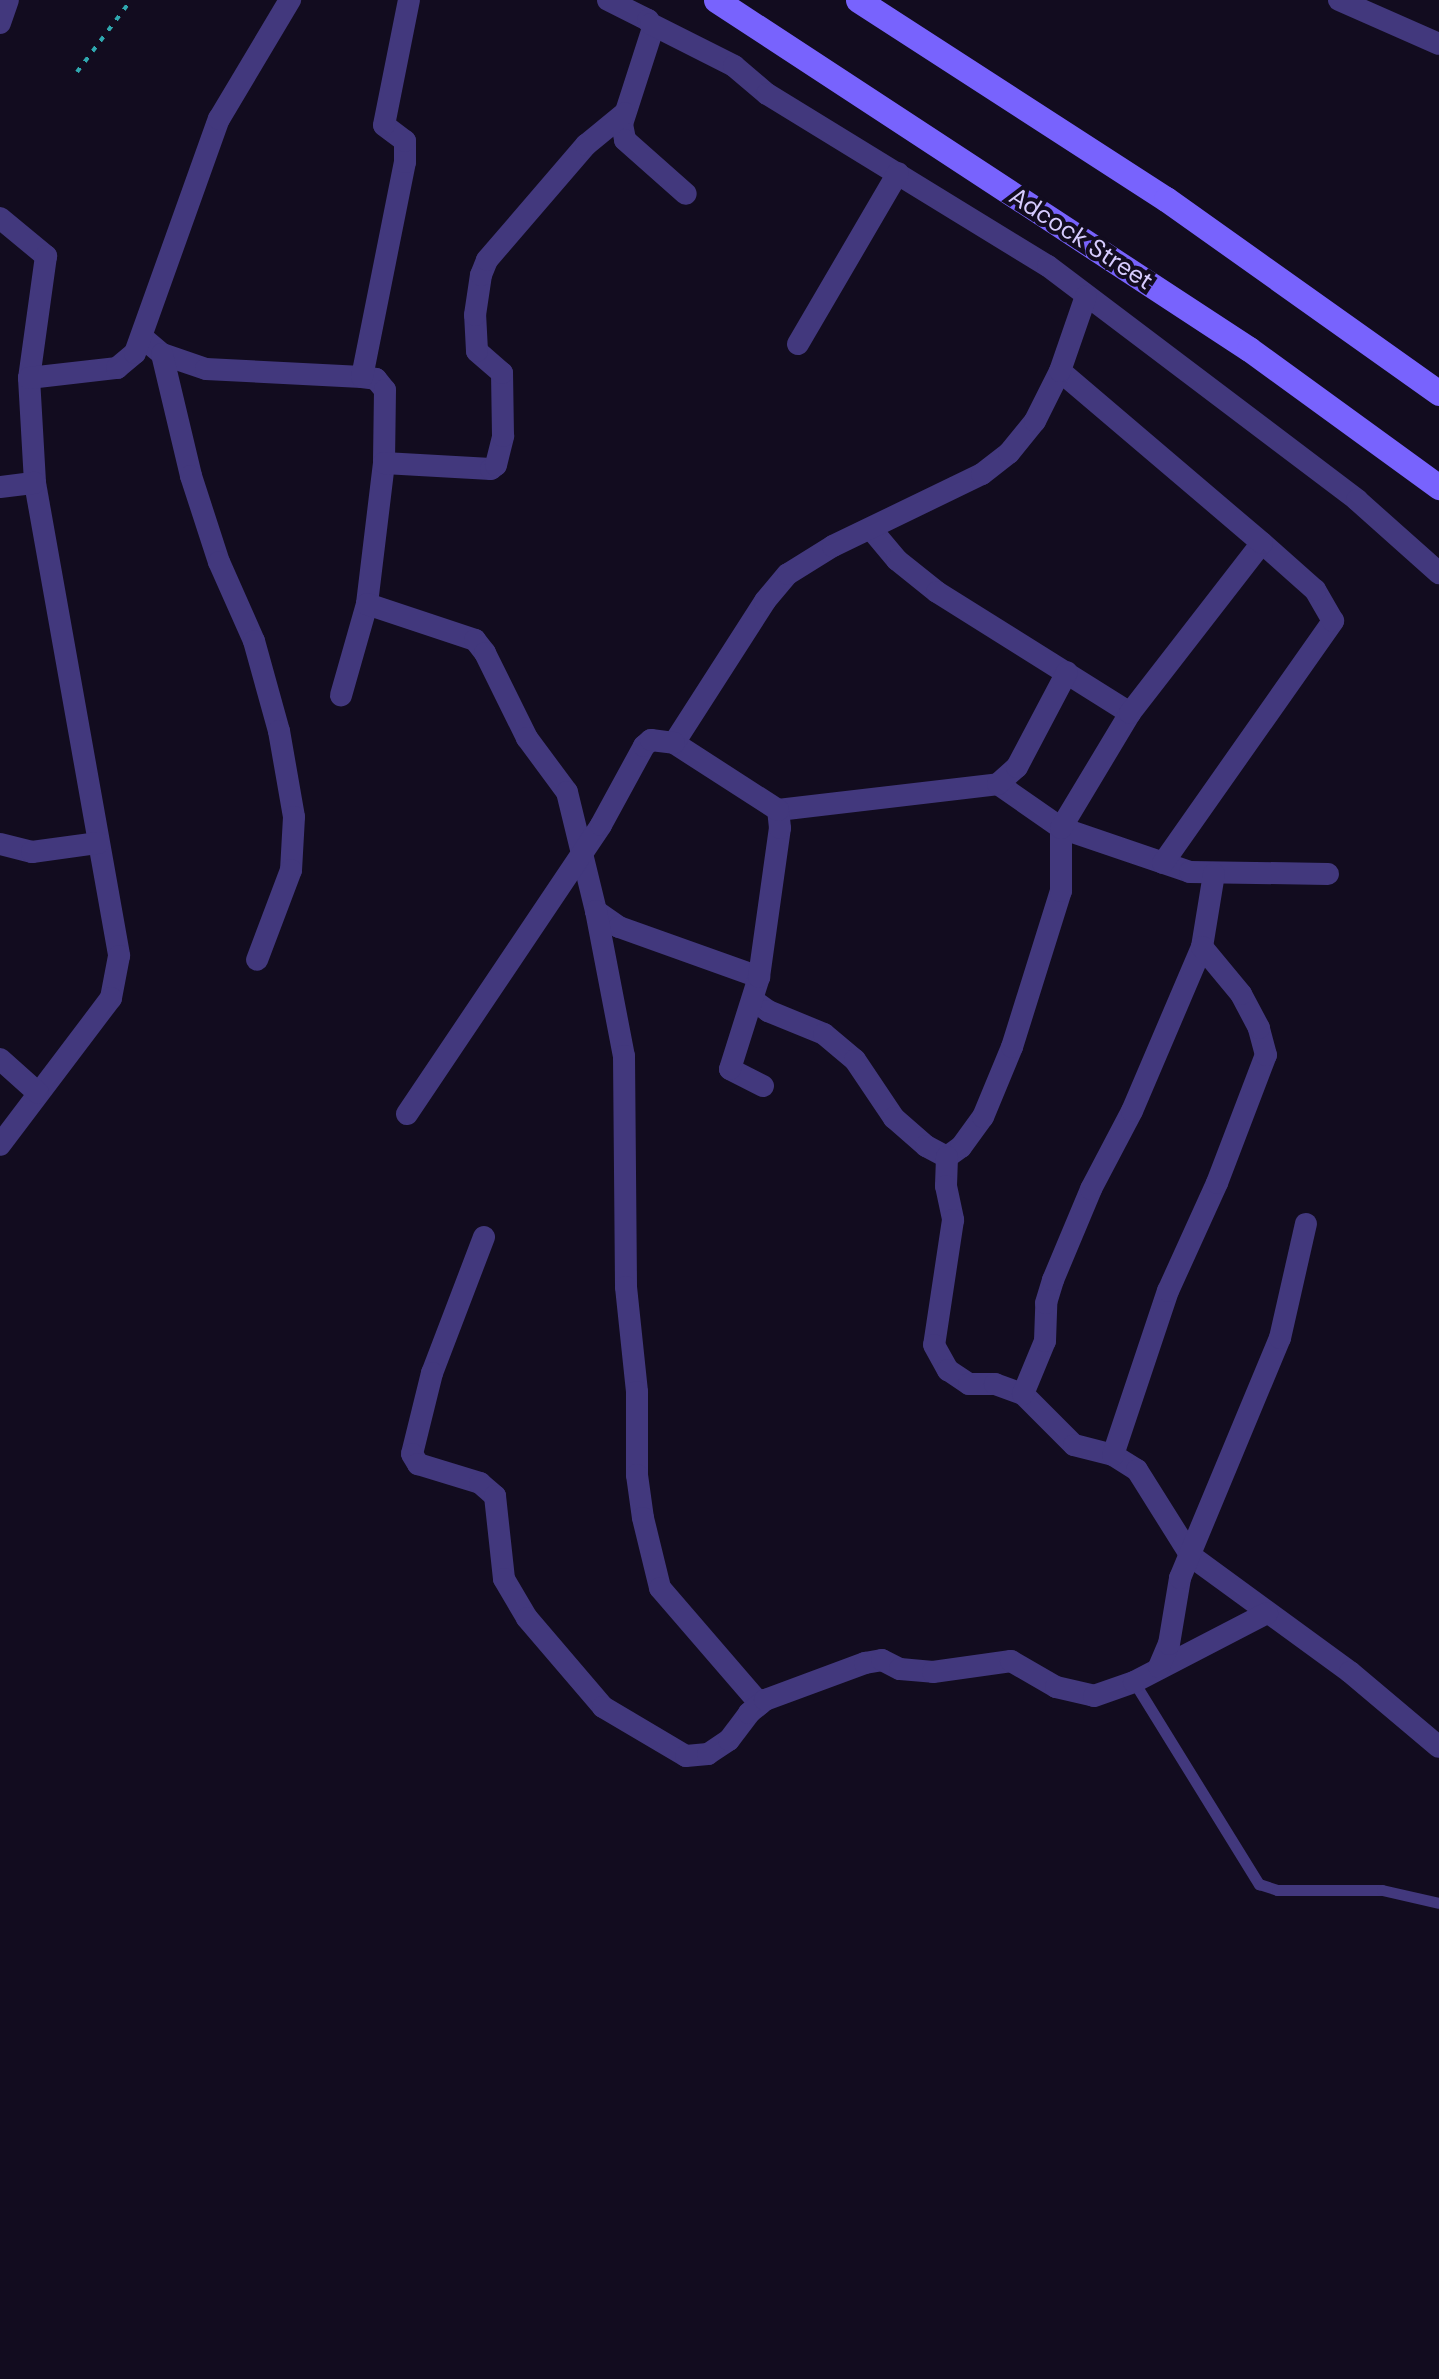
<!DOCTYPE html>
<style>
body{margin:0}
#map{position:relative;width:1439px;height:2379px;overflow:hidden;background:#120c1f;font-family:"DM Sans",sans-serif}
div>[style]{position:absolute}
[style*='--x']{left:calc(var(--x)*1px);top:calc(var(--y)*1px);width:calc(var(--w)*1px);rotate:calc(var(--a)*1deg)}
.path>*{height:4px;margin-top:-2px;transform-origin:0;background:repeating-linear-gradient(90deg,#2fa8af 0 5px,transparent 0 13px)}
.service>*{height:11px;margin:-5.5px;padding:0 5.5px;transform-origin:5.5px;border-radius:5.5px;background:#42387d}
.minor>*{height:22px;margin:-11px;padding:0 11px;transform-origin:11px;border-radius:11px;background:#42387d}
.secondary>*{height:25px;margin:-12.5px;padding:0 12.5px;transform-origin:12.5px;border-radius:12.5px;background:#7863fd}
span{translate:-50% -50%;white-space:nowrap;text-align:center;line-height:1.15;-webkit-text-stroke:8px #120c1f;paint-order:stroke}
.street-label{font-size:25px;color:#d6cbfe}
</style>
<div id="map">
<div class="path">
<div style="--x:77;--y:72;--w:90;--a:-53.1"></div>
</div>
<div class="service">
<div style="--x:1134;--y:1682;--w:238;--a:58.3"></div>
<div style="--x:1259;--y:1884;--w:19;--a:18"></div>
<div style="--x:1277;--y:1890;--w:105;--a:0"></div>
<div style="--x:1382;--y:1890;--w:58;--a:12.8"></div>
</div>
<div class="minor">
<div style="--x:608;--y:0;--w:45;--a:26.6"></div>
<div style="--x:648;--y:20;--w:9;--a:58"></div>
<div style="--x:653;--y:28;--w:101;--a:107.9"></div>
<div style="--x:622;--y:124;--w:16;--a:79"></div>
<div style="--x:625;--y:140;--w:81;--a:41.5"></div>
<div style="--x:1339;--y:0;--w:109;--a:23.7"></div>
<div style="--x:0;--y:23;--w:24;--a:-71"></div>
<div style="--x:651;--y:24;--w:93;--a:26.8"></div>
<div style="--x:734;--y:66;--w:43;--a:40.3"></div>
<div style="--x:767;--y:94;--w:329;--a:31.5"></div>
<div style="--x:1048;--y:266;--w:388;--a:37.1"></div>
<div style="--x:1357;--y:500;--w:110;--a:41.7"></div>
<div style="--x:0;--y:218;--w:60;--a:39.6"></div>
<div style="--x:46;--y:256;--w:123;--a:97.9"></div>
<div style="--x:29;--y:378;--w:105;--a:86.7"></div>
<div style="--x:35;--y:483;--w:480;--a:79.9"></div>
<div style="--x:119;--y:956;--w:43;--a:100.8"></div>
<div style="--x:111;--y:998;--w:184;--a:127.1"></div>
<div style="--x:143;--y:338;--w:25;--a:40"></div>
<div style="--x:162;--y:354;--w:46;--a:18.8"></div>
<div style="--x:206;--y:369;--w:156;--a:2.9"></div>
<div style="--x:362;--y:377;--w:14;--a:8"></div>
<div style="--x:376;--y:379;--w:14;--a:51"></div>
<div style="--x:385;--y:390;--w:73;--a:90.8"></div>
<div style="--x:384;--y:463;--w:142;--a:96.9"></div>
<div style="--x:367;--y:604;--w:95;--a:105.9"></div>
<div style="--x:798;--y:344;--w:198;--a:-59.7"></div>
<div style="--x:162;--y:354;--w:125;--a:76.6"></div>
<div style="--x:191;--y:476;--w:90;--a:72"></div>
<div style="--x:219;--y:562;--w:86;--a:66.1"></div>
<div style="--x:254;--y:641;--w:93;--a:74.5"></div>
<div style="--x:279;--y:731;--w:87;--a:80.1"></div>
<div style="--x:294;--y:817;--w:53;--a:93.2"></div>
<div style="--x:291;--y:870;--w:96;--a:110.7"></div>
<div style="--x:362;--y:377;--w:219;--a:-78.7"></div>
<div style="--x:405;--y:162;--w:21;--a:-90"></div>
<div style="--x:405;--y:141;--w:26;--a:-143"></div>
<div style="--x:384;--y:125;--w:127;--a:-78.7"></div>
<div style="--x:29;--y:378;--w:89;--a:-6.5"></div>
<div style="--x:117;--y:368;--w:23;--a:-40"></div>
<div style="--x:135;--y:353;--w:249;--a:-70.3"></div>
<div style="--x:219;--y:119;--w:139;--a:-59.2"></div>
<div style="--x:384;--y:463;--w:107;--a:3.2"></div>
<div style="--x:491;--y:469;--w:6;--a:-39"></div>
<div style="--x:496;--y:465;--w:30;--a:-76"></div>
<div style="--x:503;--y:436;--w:63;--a:-90.9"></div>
<div style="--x:502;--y:373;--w:33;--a:-139"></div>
<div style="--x:477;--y:351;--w:36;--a:-93"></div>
<div style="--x:475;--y:315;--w:40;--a:-81.5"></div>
<div style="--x:481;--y:275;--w:16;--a:-68"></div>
<div style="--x:487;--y:260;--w:152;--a:-49.3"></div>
<div style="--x:586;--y:145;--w:50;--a:-39.4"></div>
<div style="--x:0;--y:487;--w:35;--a:-7"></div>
<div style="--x:871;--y:529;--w:40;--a:50"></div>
<div style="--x:897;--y:560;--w:51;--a:38.7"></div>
<div style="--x:937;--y:592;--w:228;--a:32.1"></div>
<div style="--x:367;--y:604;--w:114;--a:18.4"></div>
<div style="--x:475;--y:640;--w:16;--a:52"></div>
<div style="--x:485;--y:653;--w:95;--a:63.7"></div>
<div style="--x:527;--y:738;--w:67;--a:53.5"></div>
<div style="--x:567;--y:792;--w:122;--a:76.3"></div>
<div style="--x:596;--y:911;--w:28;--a:35"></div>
<div style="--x:619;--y:927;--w:149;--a:19.7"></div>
<div style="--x:998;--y:784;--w:77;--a:34.9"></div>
<div style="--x:1061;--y:828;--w:136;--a:18.8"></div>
<div style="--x:1190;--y:872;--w:138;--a:0.8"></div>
<div style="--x:778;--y:810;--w:222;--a:-6.7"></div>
<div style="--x:998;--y:784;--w:25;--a:-42"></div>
<div style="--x:1017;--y:767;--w:107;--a:-62.2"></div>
<div style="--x:0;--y:844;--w:33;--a:14"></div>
<div style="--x:32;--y:852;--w:67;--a:-7.8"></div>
<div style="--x:1163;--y:863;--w:296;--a:-54.9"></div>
<div style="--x:1333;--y:621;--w:36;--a:-120"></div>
<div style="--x:1315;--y:590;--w:71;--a:-138.4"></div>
<div style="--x:596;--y:911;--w:148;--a:79.1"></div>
<div style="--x:624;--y:1056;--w:231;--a:89.5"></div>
<div style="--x:626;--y:1287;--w:106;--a:84"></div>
<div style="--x:637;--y:1392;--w:83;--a:90"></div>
<div style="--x:637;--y:1475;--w:43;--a:82.1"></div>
<div style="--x:643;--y:1518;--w:72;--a:76.3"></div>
<div style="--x:660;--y:1588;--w:153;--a:49.2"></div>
<div style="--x:753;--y:1000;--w:19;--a:36"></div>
<div style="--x:768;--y:1011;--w:61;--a:22.3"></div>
<div style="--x:824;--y:1034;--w:40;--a:40"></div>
<div style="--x:855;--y:1060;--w:70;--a:56.1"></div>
<div style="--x:894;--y:1118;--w:43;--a:41.2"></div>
<div style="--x:926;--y:1146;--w:24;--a:28"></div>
<div style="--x:947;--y:1157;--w:17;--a:-36"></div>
<div style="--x:961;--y:1147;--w:37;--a:-54"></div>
<div style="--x:983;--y:1117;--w:76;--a:-67.5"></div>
<div style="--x:1012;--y:1047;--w:164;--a:-72.6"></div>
<div style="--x:1061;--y:891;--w:63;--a:-90"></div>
<div style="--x:1061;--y:828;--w:134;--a:-59"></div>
<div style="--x:1130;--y:713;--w:215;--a:-52.2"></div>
<div style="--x:1262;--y:543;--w:265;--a:-139.6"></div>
<div style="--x:0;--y:1059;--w:51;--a:41.8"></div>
<div style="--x:763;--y:1086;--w:37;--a:-153"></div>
<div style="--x:730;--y:1069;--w:96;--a:-72.5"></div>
<div style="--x:759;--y:977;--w:150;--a:-82"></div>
<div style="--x:780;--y:828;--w:18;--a:-96"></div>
<div style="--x:778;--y:810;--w:124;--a:-147.2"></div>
<div style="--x:674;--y:743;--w:169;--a:-57.3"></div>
<div style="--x:765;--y:601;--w:35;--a:-50"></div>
<div style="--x:788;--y:574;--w:53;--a:-31.9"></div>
<div style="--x:833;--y:546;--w:165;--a:-25.8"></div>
<div style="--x:982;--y:474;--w:34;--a:-38"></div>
<div style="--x:1009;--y:453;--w:41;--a:-50.9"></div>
<div style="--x:1035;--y:421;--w:56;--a:-63.4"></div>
<div style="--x:1060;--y:371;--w:79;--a:-70.9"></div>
<div style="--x:407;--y:1114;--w:348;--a:-56.1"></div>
<div style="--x:601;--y:825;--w:90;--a:-61.4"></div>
<div style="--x:644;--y:746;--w:9;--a:-41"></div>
<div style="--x:651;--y:740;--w:23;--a:7"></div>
<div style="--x:947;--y:1157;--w:29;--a:92"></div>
<div style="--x:946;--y:1186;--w:35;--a:78"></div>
<div style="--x:953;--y:1220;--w:126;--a:98.6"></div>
<div style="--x:934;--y:1345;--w:29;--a:61"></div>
<div style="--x:948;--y:1370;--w:25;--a:34"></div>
<div style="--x:969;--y:1384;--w:26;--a:0"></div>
<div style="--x:995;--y:1384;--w:30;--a:20"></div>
<div style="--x:1023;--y:1394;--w:72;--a:45"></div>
<div style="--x:1074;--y:1445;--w:40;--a:14.4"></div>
<div style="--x:1113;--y:1455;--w:28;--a:32"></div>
<div style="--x:1137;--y:1470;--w:102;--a:57.9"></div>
<div style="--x:1191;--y:1556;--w:197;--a:36.1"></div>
<div style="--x:1350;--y:1672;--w:116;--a:40.1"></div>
<div style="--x:484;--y:1237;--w:146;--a:110.9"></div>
<div style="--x:432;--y:1373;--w:83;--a:103.9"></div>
<div style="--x:412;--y:1454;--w:12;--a:59"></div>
<div style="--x:418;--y:1464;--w:65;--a:17"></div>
<div style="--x:480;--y:1483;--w:20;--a:41"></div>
<div style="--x:495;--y:1496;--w:83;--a:83.8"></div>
<div style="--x:504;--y:1579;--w:45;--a:59.5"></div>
<div style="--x:527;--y:1618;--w:117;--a:49.5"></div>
<div style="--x:603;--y:1707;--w:96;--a:30.6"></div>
<div style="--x:686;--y:1756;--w:22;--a:-5"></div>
<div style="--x:708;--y:1754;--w:25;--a:-34"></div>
<div style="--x:729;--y:1740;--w:34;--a:-53"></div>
<div style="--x:749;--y:1713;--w:21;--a:-39"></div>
<div style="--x:765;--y:1700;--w:107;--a:-20.3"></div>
<div style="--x:865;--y:1663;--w:17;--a:-10"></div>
<div style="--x:882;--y:1660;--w:20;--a:27"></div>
<div style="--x:900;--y:1669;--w:33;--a:5"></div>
<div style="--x:933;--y:1672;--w:79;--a:-8"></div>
<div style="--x:1011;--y:1661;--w:52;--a:30"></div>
<div style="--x:1056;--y:1687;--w:39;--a:13"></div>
<div style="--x:1094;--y:1696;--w:42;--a:-19.3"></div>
<div style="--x:1134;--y:1682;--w:150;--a:-27.4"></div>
<div style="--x:1023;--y:1394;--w:57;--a:-67.5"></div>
<div style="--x:1045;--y:1341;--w:38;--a:-88"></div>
<div style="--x:1046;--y:1303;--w:24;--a:-73"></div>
<div style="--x:1053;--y:1280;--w:99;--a:-67.3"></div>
<div style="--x:1091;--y:1189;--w:88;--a:-62.3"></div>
<div style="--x:1132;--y:1111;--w:178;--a:-66.9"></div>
<div style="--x:1202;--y:947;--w:74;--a:-80.7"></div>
<div style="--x:1113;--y:1455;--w:173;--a:-71.5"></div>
<div style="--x:1168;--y:1291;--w:119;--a:-65.6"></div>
<div style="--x:1217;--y:1183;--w:137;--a:-69.1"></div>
<div style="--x:1266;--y:1055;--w:28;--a:-105"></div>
<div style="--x:1259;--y:1028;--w:38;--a:-118"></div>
<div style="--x:1241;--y:994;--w:61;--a:-129.7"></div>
<div style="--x:1159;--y:1667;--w:25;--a:-67"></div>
<div style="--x:1169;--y:1644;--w:67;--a:-80.5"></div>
<div style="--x:1180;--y:1578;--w:260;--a:-67.4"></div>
<div style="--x:1280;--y:1338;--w:117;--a:-77.2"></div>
</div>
<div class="secondary">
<div style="--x:716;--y:0;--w:637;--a:33.22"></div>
<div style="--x:1249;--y:349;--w:235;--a:36"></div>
<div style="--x:858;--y:0;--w:367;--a:32.9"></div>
<div style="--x:1166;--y:199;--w:335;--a:35.4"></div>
</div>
<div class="street-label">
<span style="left:1081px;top:239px;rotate:33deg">Adcock Street</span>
</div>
</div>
